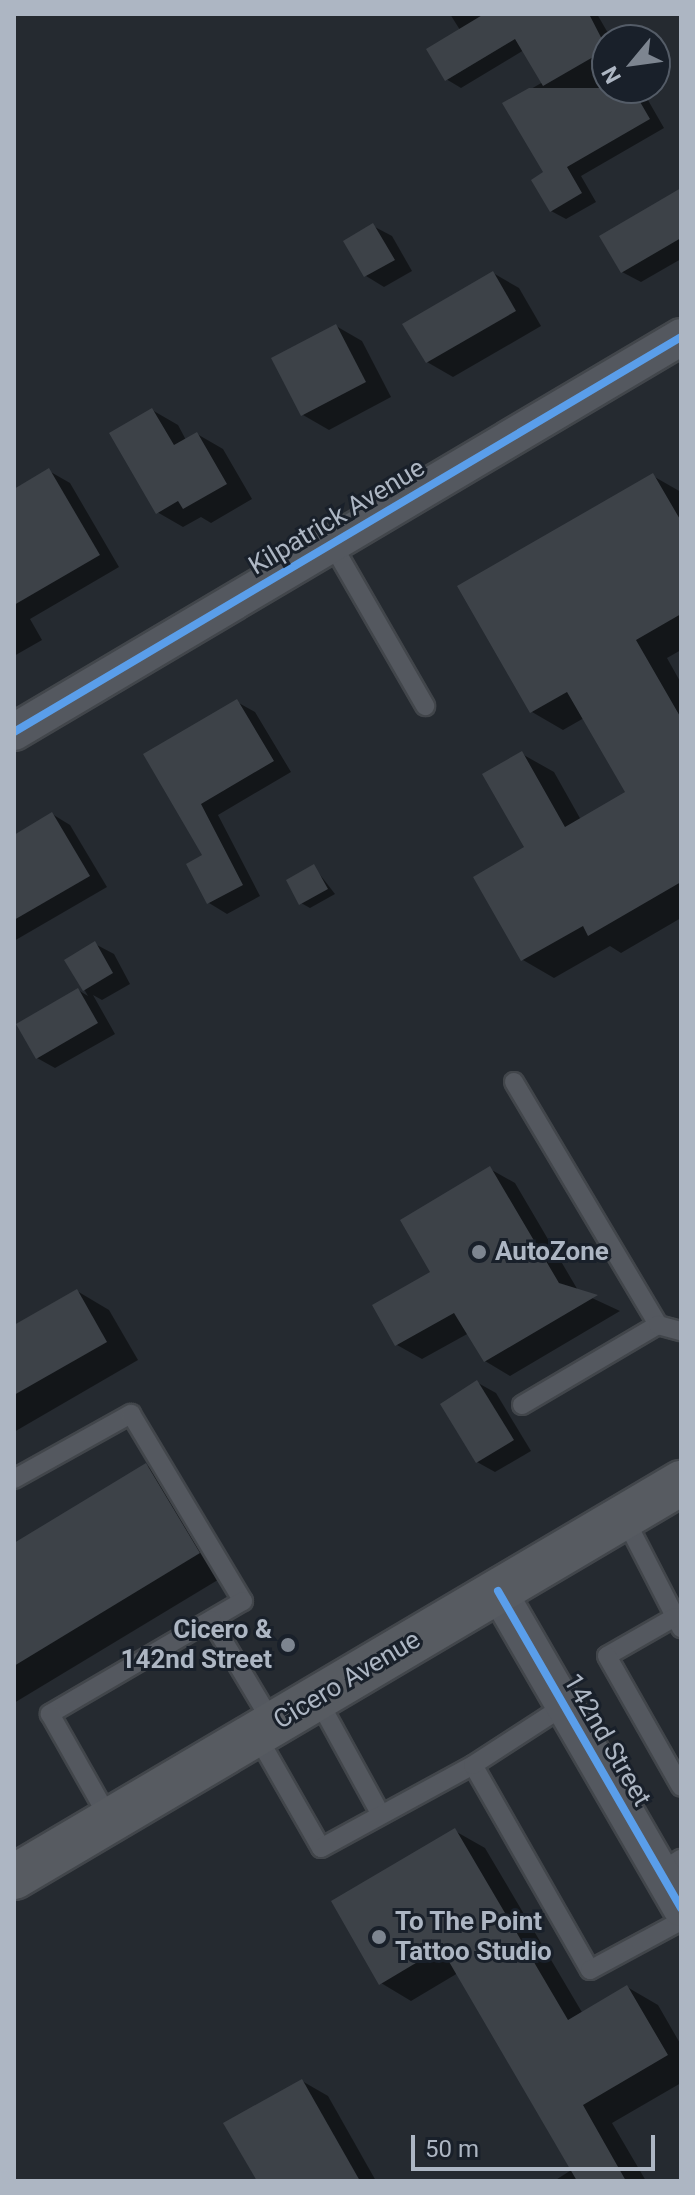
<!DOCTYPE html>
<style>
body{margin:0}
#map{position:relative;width:695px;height:2195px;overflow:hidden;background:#252a30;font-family:Roboto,sans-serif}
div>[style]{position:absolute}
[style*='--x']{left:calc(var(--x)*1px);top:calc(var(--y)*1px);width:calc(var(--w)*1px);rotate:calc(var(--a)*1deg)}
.shadow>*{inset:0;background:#0007}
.building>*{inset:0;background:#3d4248}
.roads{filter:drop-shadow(2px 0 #42464b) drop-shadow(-2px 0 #42464b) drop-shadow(0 2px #42464b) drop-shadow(0 -2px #42464b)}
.service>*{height:18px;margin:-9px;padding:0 9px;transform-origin:9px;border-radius:9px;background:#54585f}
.minor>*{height:36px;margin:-18px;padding:0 18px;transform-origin:18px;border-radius:18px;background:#54585f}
.primary>*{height:44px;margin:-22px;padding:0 22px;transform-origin:22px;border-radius:22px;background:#575b61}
.cycleway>*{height:8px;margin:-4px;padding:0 4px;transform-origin:4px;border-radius:4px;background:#5a9eea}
.dots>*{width:22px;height:22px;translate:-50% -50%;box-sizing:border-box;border:4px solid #19202a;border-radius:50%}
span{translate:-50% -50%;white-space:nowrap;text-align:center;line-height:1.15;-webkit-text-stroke:6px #19202a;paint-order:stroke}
.street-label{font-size:26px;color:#adb6c3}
.poi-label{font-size:26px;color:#adb6c3;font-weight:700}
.left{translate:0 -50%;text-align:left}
.right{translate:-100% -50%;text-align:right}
.frame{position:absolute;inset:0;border:16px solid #adb6c3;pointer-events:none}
.north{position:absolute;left:591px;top:24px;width:80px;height:80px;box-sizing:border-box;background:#19202a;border:2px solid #545c67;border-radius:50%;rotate:241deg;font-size:22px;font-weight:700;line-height:32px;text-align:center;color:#adb6c3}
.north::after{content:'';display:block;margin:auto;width:28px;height:36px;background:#7d8590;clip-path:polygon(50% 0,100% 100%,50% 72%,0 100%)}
.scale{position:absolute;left:411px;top:2135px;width:244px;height:36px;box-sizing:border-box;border:4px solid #adb6c3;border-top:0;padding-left:10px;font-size:24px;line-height:28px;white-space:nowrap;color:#adb6c3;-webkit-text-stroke:6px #19202a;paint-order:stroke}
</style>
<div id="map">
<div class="shadow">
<div style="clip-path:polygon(450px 14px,597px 14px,612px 40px,607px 40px,607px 88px,641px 88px,664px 128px,581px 176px,596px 202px,566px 219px,551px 211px,546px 173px,505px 104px,543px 82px,524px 50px,461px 88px,446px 79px,460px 30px)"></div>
<div style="clip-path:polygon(681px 190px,681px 259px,641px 282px,622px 272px)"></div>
<div style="clip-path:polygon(373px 226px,392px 236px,412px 271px,384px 287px,366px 276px)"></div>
<div style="clip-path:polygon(493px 273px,519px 288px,541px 326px,453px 377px,427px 362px)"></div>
<div style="clip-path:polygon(336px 326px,362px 341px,391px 397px,329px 430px,303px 415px)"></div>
<div style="clip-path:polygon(152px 410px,178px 425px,186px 440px,197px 434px,223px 449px,252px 499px,211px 523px,201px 517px,183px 527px,157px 512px)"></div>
<div style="clip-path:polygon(49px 471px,70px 483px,119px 567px,30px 619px,42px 640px,14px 656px,14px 491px)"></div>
<div style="clip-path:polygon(653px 476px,681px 492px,681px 650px,667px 658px,681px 683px,681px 918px,621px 953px,610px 946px,554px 978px,523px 960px,526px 848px,522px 754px,554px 772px,581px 820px,628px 793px,584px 718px,563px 730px,532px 712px)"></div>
<div style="clip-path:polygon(237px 702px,255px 712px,291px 772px,218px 815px,260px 896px,227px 914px,209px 903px,205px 856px,146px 754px)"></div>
<div style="clip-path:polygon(52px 814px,70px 825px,107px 887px,14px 941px,14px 836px)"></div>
<div style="clip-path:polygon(314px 867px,335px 894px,310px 908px,301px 903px)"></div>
<div style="clip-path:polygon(95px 944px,114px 954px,130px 984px,102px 1000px,93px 995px,115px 1034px,55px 1068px,37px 1058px,78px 990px,88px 996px,67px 960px)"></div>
<div style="clip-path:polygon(490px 1169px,515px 1183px,579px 1292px,620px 1311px,510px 1376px,485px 1361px,469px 1333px,422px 1359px,397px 1345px)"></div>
<div style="clip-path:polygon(77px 1291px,109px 1310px,138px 1360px,14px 1432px,14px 1327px)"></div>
<div style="clip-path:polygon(478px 1383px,496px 1393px,531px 1451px,495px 1472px,477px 1462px)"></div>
<div style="clip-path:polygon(146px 1465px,178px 1484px,231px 1572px,14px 1703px,14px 1545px)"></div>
<div style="clip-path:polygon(455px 1831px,485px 1848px,583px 2014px,627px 1987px,658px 2005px,681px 2045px,681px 2083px,612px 2123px,646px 2181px,554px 2181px,573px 2169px,458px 1973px,411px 2001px,381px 1983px)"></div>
<div style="clip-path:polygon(302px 2081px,328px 2096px,376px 2181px,259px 2181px)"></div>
</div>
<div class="building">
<div style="clip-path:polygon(484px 14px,589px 14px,607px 49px,543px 86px,515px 39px,445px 81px,426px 49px)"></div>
<div style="clip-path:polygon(529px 88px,632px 88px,650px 119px,567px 167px,582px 193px,550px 212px,531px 180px,543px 172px,502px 103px)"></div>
<div style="clip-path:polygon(681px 188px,681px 238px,621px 273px,599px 236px)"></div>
<div style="clip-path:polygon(373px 223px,395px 260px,364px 277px,343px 241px)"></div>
<div style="clip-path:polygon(493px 271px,516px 311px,426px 363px,402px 324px)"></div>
<div style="clip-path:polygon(336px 324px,366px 382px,301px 416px,271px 358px)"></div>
<div style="clip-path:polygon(152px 408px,174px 445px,197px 432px,227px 484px,183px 509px,178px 501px,156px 514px,109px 433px)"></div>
<div style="clip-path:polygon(49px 468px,100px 555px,14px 605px,14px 489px)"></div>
<div style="clip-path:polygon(653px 473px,681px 521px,681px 614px,636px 640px,681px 718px,681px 882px,588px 936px,583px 926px,521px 961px,473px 877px,524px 847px,482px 774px,522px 751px,565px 827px,625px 792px,567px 692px,530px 713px,457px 586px)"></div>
<div style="clip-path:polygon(237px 699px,274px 761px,201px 804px,243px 885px,207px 904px,186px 864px,202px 855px,143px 754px)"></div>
<div style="clip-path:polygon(52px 812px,90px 876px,14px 920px,14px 835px)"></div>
<div style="clip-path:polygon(314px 864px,328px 889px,299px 905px,286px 880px)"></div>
<div style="clip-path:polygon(95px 941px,113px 973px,83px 991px,64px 960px)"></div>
<div style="clip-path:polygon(78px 988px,98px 1023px,36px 1059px,16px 1024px)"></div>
<div style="clip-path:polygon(490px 1166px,559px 1283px,598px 1295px,484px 1362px,454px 1313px,395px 1346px,372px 1305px,430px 1272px,400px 1220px)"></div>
<div style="clip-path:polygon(77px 1289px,107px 1342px,14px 1395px,14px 1325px)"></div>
<div style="clip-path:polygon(477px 1380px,514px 1440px,476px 1463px,440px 1404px)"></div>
<div style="clip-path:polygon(146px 1463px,200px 1553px,14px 1666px,14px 1543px)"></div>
<div style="clip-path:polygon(455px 1828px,568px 2020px,627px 1985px,668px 2055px,583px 2105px,626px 2181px,577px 2181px,441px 1948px,379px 1985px,331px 1901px)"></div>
<div style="clip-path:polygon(302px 2079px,360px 2181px,257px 2181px,223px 2123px)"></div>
</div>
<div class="roads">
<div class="service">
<div style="--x:332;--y:544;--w:187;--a:60.1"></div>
<div style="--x:514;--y:1082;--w:282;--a:59.3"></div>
<div style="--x:522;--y:1405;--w:158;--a:-30.5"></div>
<div style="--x:658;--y:1325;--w:24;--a:15"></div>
<div style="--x:14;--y:1479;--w:134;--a:-29.1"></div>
<div style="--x:131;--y:1414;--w:218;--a:59.1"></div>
<div style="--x:243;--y:1601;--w:224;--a:149.7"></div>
<div style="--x:50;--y:1714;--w:122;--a:60.5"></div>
<div style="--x:624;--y:1517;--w:125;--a:62.8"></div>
<div style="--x:675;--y:1617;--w:78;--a:150.2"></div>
<div style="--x:607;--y:1656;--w:150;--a:60.5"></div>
<div style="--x:211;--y:1620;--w:121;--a:59.2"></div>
<div style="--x:317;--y:1698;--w:133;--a:61.3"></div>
<div style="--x:256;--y:1734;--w:131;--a:60.3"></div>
<div style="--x:321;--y:1848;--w:173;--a:-28.6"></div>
<div style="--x:473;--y:1765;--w:236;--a:60.3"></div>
<div style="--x:590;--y:1970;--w:103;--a:-28.3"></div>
<div style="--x:473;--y:1765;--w:108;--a:-33"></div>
<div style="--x:660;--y:1872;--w:25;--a:-32"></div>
</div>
<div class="minor">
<div style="--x:14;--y:732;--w:775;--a:-30.63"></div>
<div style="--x:498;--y:1591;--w:366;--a:60"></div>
</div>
<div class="primary">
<div style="--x:14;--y:1877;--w:775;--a:-30.57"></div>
</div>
</div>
<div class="cycleway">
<div style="--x:14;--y:732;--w:775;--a:-30.63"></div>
<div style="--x:498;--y:1591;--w:366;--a:60"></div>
</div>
<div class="dots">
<div style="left:479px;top:1252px;background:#7d8590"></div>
<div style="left:288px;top:1645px;background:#7d8590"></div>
<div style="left:379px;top:1937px;background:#7d8590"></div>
</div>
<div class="street-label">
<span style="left:337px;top:517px;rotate:-31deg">Kilpatrick Avenue</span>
<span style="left:347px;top:1680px;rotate:-31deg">Cicero Avenue</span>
<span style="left:607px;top:1740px;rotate:60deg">142nd Street</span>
</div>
<div class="poi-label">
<span class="left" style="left:495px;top:1252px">AutoZone</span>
<span class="right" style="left:272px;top:1645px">Cicero &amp;<br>142nd Street</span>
<span class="left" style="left:395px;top:1937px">To The Point<br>Tattoo Studio</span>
</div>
<div class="frame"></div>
<div class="north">N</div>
<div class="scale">50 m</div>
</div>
